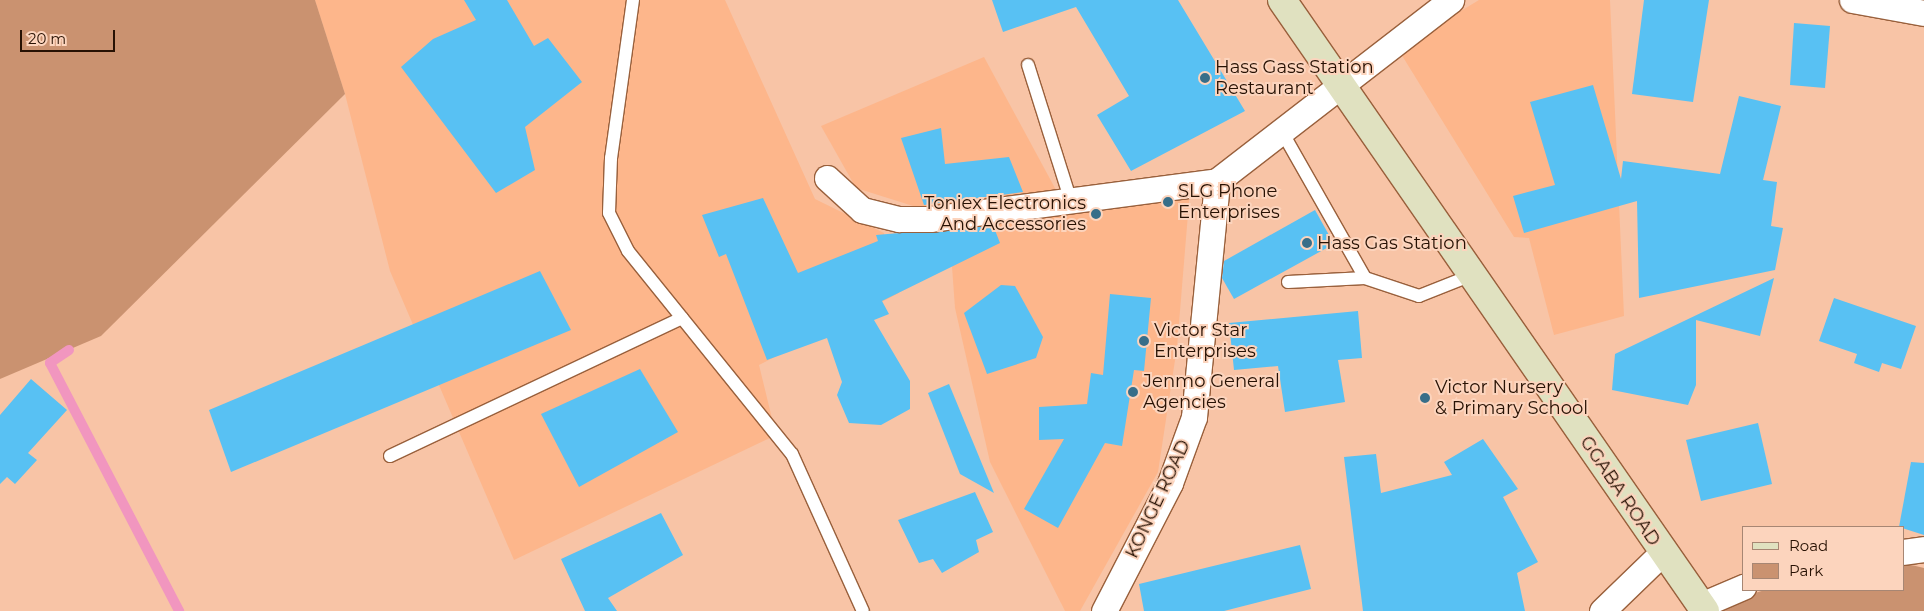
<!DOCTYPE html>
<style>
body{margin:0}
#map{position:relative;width:1924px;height:611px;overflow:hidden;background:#f8c4a6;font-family:Montserrat,sans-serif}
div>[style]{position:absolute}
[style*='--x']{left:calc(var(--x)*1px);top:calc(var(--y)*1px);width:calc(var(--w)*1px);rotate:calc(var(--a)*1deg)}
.built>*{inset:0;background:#fdb68b}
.green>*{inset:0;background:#ca9270}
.stream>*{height:10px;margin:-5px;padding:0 5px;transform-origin:5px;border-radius:5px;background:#f196bf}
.building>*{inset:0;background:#58c1f3}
.roads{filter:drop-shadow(1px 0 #99603c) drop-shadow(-1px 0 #99603c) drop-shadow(0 1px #99603c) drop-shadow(0 -1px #99603c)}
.lane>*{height:12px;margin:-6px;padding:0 6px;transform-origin:6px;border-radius:6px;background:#fff}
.street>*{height:25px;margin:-12.5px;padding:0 12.5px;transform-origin:12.5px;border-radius:12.5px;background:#fff}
.secondary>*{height:28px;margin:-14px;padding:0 14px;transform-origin:14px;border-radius:14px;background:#e0e1c0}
.dots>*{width:14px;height:14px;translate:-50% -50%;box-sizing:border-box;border:2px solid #fcd4bd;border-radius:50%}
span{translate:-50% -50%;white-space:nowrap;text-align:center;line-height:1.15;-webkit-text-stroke:4px #fcd4bd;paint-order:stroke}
.poi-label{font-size:18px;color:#271103}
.left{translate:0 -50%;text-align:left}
.right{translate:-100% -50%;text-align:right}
.street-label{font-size:18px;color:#271103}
.legend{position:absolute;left:1742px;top:526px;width:162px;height:65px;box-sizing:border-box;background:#fcd4bd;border:1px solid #a78673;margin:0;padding:6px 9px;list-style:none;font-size:15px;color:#271103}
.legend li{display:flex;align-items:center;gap:10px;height:25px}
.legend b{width:25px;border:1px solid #a78673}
.scale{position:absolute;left:20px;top:30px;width:95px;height:22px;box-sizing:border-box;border:2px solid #271103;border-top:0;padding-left:6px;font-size:15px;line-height:18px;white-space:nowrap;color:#271103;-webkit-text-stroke:4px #fcd4bd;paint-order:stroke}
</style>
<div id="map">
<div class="built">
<div style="clip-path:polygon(315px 0,725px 0,815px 199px,884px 233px,899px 293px,759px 365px,776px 435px,514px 560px,390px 271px,345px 94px)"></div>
<div style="clip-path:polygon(1479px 0,1610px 0,1624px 316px,1554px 335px,1529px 238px,1514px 237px,1398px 49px)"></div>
<div style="clip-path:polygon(984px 57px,1056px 190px,929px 211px,856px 188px,821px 126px)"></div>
<div style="clip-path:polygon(1190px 190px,1177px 347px,1158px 472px,1080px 611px,1065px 611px,990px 462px,955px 308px,949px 225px)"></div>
</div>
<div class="green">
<div style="clip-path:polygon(0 0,315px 0,345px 94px,101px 336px,0 379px)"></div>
<div style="clip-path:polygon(1903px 563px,1924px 568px,1924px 611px,1723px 611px,1735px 599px,1765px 590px,1903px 590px)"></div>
</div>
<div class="stream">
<div style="--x:69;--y:350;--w:23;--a:146"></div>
<div style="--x:50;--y:363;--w:280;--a:62.5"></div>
</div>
<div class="building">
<div style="clip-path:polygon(464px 0,507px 0,534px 46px,548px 38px,582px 82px,525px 127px,535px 170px,496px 193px,401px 67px,433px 39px,476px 20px)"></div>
<div style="clip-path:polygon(992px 0,1178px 0,1245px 111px,1131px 171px,1097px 115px,1129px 96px,1076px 7px,1003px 32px)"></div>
<div style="clip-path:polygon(1644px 0,1709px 0,1693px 102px,1632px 94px)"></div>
<div style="clip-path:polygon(1794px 23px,1830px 26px,1825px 88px,1790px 85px)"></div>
<div style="clip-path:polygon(1593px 85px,1621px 179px,1623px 161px,1720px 174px,1739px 96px,1781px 106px,1763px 180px,1777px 182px,1771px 226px,1783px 228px,1775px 270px,1639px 298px,1637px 201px,1524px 233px,1513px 196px,1555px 185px,1530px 102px)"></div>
<div style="clip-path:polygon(941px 128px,945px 164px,1009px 157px,1023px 192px,924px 205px,901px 138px)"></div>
<div style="clip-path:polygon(763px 198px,798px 273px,878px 241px,876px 235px,993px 225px,1000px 243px,882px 301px,889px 314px,874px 320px,910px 381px,910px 409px,881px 425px,849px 423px,837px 395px,842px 382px,827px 338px,767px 360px,726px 254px,719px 257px,702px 215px)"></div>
<div style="clip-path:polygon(1315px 210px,1334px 244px,1234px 299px,1222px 278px,1224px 261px)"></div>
<div style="clip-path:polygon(540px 271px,571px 330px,231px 472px,209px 410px)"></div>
<div style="clip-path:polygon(1774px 278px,1760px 336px,1696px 320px,1696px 385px,1688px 405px,1612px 390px,1615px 354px)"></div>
<div style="clip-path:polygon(1001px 285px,1015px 286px,1043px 337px,1036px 358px,987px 374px,964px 313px)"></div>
<div style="clip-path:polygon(1110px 294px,1151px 298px,1144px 371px,1134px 370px,1122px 446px,1105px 443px,1058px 528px,1024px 509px,1064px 439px,1039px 440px,1039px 407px,1087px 404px,1091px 373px,1103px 375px)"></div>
<div style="clip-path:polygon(1834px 298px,1916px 326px,1901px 369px,1882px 363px,1879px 372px,1854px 363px,1857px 354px,1819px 341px)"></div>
<div style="clip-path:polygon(1358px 311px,1362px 358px,1338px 360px,1345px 402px,1285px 412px,1278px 366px,1234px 370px,1229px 323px)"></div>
<div style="clip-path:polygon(640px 369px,678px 432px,579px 487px,541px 414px)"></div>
<div style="clip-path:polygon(31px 379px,67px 410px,28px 453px,37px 460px,15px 484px,7px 477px,0 484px,0 415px)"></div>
<div style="clip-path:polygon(949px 384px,994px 493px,960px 474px,928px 393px)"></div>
<div style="clip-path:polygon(1758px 423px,1772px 484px,1701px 501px,1686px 440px)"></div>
<div style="clip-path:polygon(1483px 439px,1518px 489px,1503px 497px,1538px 562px,1517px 573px,1525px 611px,1363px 611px,1344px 457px,1376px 454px,1381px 493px,1452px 475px,1444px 462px)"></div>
<div style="clip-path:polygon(1911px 462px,1924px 463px,1924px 535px,1899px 527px)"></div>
<div style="clip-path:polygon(975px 492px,993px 532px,976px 540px,979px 552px,942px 573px,933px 559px,919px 563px,898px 520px)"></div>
<div style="clip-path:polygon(661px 513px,683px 555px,608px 598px,617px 611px,585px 611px,561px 559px)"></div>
<div style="clip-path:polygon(1300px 545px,1311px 589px,1224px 611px,1144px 611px,1139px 584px)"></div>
</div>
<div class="roads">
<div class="lane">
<div style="--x:633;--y:0;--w:160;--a:97.9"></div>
<div style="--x:611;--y:158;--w:55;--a:92.1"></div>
<div style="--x:609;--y:213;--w:42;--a:63.4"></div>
<div style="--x:628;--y:251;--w:261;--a:51.1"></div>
<div style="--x:792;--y:454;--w:172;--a:65.7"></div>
<div style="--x:1028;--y:65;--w:143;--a:72.5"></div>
<div style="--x:1281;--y:130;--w:170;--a:60.4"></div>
<div style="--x:1365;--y:278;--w:57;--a:18.4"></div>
<div style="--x:1419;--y:296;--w:57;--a:-21.6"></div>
<div style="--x:1288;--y:282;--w:77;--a:-3"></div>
<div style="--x:390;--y:456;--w:323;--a:-25.3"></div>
</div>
<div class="street">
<div style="--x:1852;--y:0;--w:73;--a:10.2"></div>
<div style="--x:827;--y:178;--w:47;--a:42.4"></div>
<div style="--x:862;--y:210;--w:38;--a:14"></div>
<div style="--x:899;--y:219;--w:31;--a:0"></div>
<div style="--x:930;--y:219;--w:290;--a:-7.5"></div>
<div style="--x:1903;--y:552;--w:21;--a:-8"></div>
<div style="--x:1701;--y:605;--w:46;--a:-23.2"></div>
<div style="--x:1104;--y:611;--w:144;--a:-62.7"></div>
<div style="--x:1170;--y:483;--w:70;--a:-70"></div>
<div style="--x:1194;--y:417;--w:237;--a:-84.4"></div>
<div style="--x:1217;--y:181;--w:296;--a:-37.7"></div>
<div style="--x:1602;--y:611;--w:83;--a:-44"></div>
</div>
<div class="secondary">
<div style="--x:1282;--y:0;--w:743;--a:55.3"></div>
</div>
</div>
<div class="dots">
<div style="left:1205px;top:78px;background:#376e89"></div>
<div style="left:1168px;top:202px;background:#376e89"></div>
<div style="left:1096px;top:214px;background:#376e89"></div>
<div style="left:1307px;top:243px;background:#376e89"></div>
<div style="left:1144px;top:341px;background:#376e89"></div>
<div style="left:1133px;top:392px;background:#376e89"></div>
<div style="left:1425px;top:398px;background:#376e89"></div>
</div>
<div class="poi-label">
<span class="left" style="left:1215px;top:78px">Hass Gass Station<br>Restaurant</span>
<span class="left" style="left:1178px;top:202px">SLG Phone<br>Enterprises</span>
<span class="right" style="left:1086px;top:214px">Toniex Electronics<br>And Accessories</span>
<span class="left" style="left:1317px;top:243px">Hass Gas Station</span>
<span class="left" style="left:1154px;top:341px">Victor Star<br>Enterprises</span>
<span class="left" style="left:1143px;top:392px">Jenmo General<br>Agencies</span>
<span class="left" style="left:1435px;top:398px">Victor Nursery<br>&amp; Primary School</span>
</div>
<div class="street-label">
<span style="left:1620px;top:491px;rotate:56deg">GGABA ROAD</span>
<span style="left:1158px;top:499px;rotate:-65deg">KONGE ROAD</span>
</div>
<ul class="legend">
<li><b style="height:6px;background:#e0e1c0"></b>Road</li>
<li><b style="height:14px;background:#ca9270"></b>Park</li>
</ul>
<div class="scale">20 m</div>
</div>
